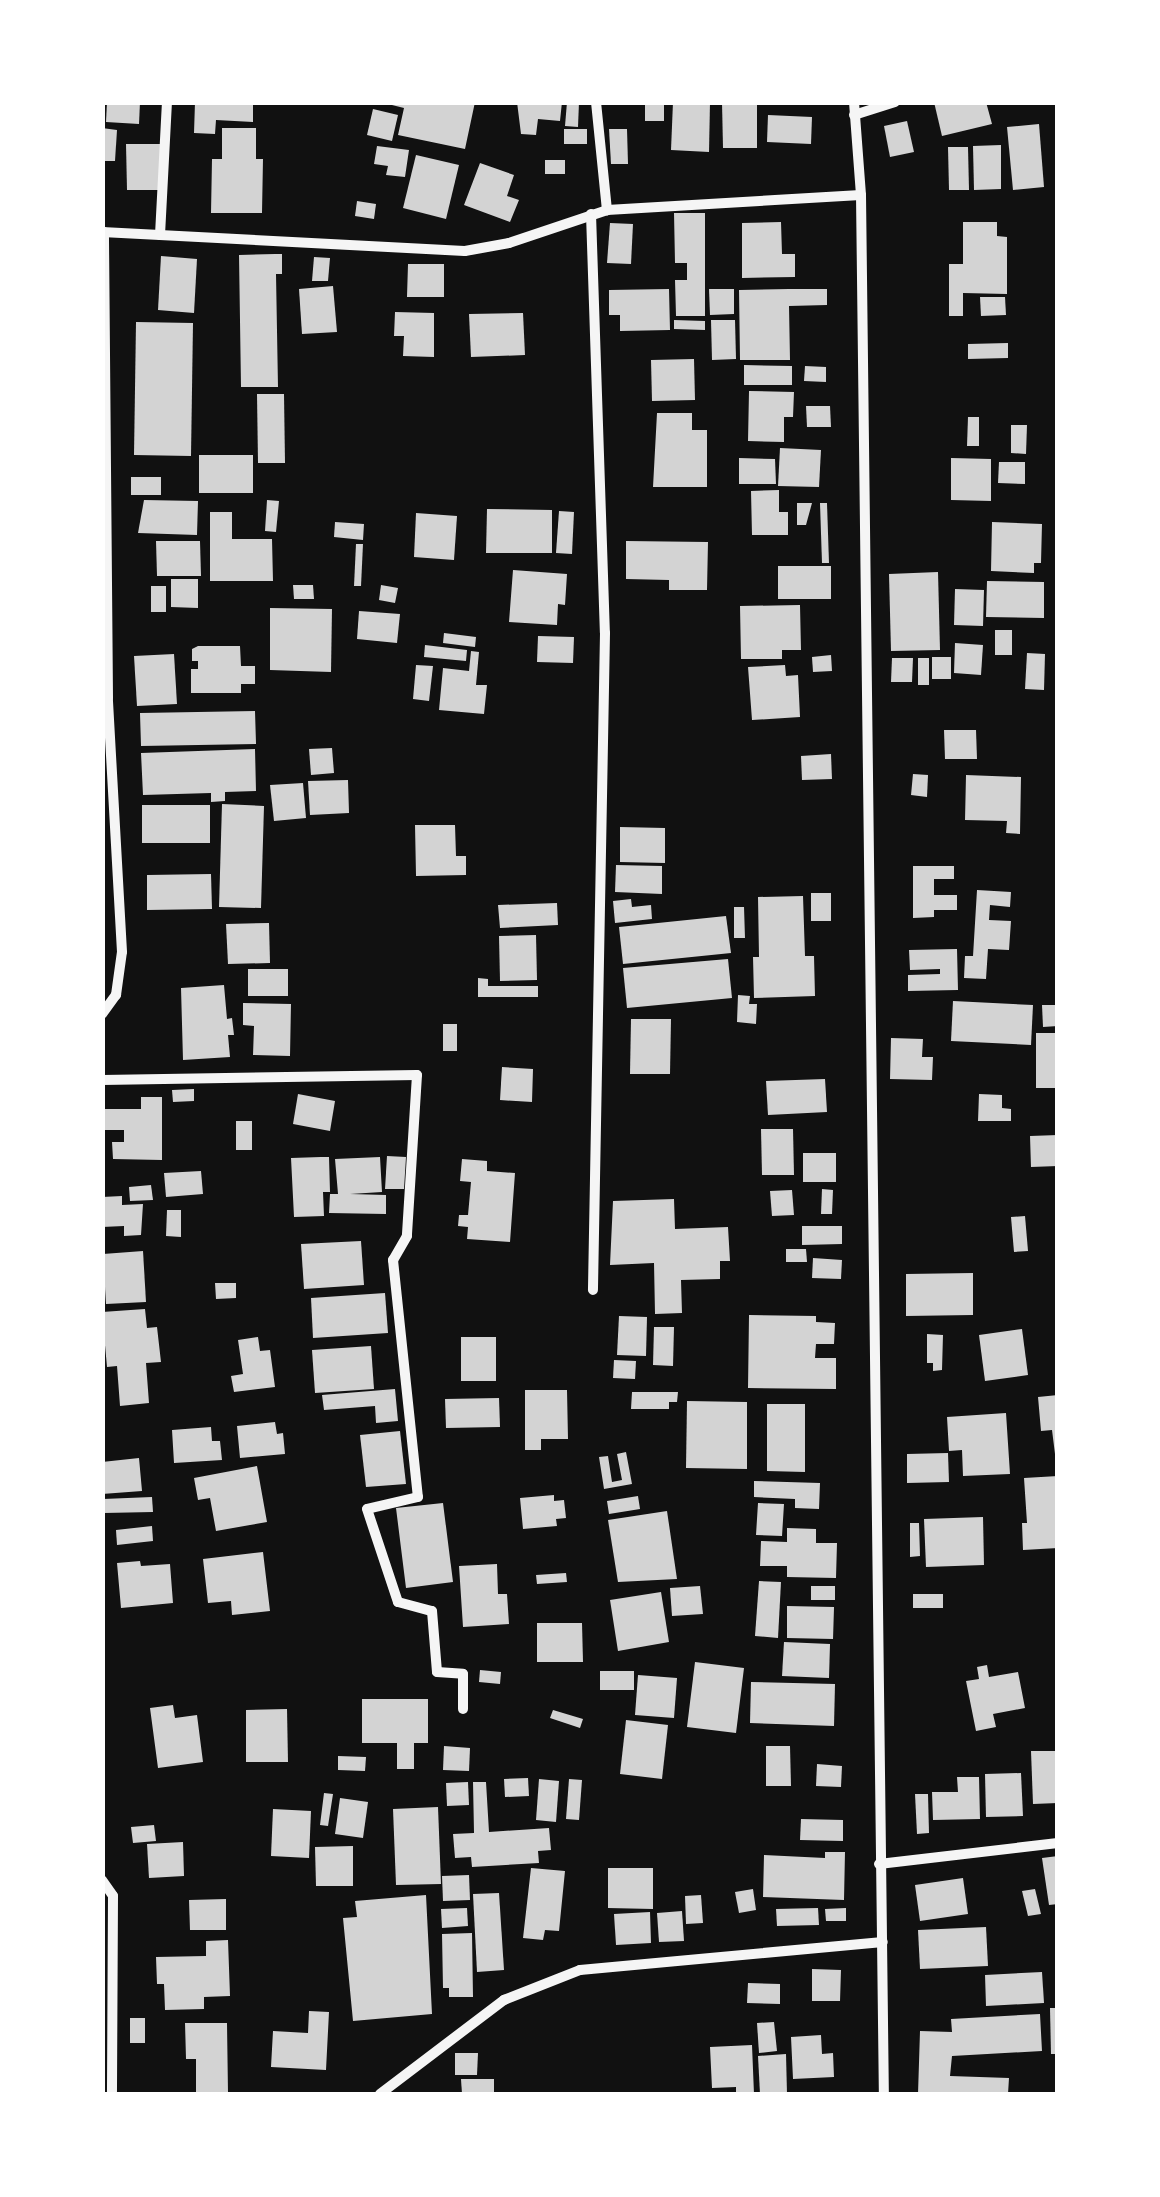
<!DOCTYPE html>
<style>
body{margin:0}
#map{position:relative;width:1160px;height:2197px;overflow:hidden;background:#111;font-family:Poppins,sans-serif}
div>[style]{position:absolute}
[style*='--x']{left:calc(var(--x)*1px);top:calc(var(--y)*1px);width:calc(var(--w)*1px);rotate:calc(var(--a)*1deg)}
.building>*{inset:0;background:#d3d3d3}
.minor>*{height:10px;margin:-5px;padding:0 5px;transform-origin:5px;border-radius:5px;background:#f5f5f5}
span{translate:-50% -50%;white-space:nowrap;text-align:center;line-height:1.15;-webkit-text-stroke:8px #fff;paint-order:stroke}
.frame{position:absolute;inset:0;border:105px solid #fff;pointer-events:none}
</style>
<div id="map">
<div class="building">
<div style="clip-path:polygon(107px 102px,140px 102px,139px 124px,106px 122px)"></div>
<div style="clip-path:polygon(195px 102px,253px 102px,253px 122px,216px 120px,215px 134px,194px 133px)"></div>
<div style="clip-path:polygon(475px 102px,465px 149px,398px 135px,404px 108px,388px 104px)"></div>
<div style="clip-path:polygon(517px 102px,562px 102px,560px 121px,538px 119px,536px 135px,521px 134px)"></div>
<div style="clip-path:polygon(567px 102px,579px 102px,578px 127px,565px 126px)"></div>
<div style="clip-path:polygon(673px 102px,710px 102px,709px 152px,671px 150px)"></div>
<div style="clip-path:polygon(722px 102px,757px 102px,757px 148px,723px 148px)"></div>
<div style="clip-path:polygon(934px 102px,986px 102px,992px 124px,942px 136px)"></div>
<div style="clip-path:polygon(645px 103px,664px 103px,664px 121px,645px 121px)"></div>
<div style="clip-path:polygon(373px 109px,398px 115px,392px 141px,367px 135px)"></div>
<div style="clip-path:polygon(768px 115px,812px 117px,811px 144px,767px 142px)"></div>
<div style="clip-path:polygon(907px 121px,914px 152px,890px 157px,884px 126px)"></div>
<div style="clip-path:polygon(1039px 124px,1044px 187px,1013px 190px,1007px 127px)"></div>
<div style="clip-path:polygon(102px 128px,117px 130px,115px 161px,102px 161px)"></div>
<div style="clip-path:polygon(222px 128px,256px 128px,256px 159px,263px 159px,262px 213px,211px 213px,212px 159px,222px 159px)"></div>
<div style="clip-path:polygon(564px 129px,587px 129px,587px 144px,564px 144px)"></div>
<div style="clip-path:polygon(609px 129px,627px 129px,628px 164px,611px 164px)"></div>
<div style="clip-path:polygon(126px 144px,160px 144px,160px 190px,127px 190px)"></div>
<div style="clip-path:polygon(1001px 145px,1001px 189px,974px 190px,973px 146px)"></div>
<div style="clip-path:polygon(377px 146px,409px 150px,405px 177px,386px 175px,388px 166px,374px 164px)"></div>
<div style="clip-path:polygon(948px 147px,968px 147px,969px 190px,949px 190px)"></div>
<div style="clip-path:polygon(416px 155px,459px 165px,446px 219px,403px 208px)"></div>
<div style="clip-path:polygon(545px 160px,565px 160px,565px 174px,545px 174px)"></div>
<div style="clip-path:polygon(480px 163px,514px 175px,507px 196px,519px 200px,510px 222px,464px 205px)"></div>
<div style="clip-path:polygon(357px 201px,376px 204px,374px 219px,355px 216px)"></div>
<div style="clip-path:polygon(674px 213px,705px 213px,705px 316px,676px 316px,675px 280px,687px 280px,687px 263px,675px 263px)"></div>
<div style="clip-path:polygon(781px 222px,782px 254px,795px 254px,795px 277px,742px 278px,742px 223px)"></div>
<div style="clip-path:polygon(963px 222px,997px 222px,997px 236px,1007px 237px,1007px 294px,963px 293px,963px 316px,949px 316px,949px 264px,963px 264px)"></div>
<div style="clip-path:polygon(610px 223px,633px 224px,631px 264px,607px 263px)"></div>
<div style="clip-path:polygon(275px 254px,282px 254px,282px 274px,276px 274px,278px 387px,241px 387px,239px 255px)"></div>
<div style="clip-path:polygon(161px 256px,197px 259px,194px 313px,158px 310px)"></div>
<div style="clip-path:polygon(314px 257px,330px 258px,328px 281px,312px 281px)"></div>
<div style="clip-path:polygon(408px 264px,444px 264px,444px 297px,407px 297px)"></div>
<div style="clip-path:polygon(333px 286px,337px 332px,302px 334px,299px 289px)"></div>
<div style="clip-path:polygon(669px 289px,670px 330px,620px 331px,620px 315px,609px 315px,609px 290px)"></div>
<div style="clip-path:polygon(709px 289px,734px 289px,734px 314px,710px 315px)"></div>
<div style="clip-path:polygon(789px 289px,827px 289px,827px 305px,789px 306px,790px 360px,740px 360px,739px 290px)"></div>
<div style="clip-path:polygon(980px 297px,1005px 297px,1006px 315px,981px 316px)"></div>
<div style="clip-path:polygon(395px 312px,434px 313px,434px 357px,403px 356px,404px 336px,394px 336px)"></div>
<div style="clip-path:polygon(523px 313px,525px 355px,471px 357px,469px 314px)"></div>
<div style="clip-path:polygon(674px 320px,705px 321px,705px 330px,674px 329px)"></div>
<div style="clip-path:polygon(711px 320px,735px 320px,736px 359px,712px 360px)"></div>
<div style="clip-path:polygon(136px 322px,193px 323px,191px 456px,134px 455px)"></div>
<div style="clip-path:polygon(1008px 343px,1008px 358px,968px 359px,968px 344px)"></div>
<div style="clip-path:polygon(694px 359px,695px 400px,652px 401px,651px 360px)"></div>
<div style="clip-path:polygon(744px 365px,792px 366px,792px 385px,744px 385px)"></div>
<div style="clip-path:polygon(805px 366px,826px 367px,826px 382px,804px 381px)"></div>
<div style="clip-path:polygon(749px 391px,794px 392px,793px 417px,784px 417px,784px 442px,748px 441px)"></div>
<div style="clip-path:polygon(257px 394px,284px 394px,285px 463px,258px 463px)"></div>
<div style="clip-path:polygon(806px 406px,830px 406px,831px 427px,807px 427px)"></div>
<div style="clip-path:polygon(657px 413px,692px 413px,692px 430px,707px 430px,707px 487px,653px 487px)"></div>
<div style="clip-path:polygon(968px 417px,979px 417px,979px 446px,967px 446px)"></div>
<div style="clip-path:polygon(1011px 425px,1027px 425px,1026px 454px,1011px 453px)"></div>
<div style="clip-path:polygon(780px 448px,821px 450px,819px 487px,778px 486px)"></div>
<div style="clip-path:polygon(199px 455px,253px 455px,253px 493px,199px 493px)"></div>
<div style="clip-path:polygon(739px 458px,775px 459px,776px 484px,739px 484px)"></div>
<div style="clip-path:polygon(951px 458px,991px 459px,991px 501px,951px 500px)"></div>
<div style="clip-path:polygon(999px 462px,1025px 462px,1025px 484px,998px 483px)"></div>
<div style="clip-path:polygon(131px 477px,161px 477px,161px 495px,131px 495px)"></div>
<div style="clip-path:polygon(779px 490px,779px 512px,788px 512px,788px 535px,752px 535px,751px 491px)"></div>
<div style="clip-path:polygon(144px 500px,198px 501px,197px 535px,138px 533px)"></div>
<div style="clip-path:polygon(267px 500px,279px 501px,276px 532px,265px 531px)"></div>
<div style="clip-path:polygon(797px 503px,812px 503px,806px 525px,797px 525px)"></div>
<div style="clip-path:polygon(820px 503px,827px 503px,829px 563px,822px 563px)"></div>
<div style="clip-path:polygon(487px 509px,552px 510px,552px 553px,486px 553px)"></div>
<div style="clip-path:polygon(559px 511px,574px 512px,572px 554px,556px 553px)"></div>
<div style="clip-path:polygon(210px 512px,232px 512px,232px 539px,272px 539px,273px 581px,210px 581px)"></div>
<div style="clip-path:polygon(416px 513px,457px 516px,454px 560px,414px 557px)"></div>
<div style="clip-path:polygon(335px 522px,364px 524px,363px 540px,334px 537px)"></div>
<div style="clip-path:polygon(992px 522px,1042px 524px,1041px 563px,1034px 563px,1034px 573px,991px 571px)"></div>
<div style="clip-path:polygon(156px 541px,200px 541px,201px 576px,157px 576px)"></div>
<div style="clip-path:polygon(626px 541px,708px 542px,707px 590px,669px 590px,669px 580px,626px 579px)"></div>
<div style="clip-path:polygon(356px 544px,363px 544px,361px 586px,354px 586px)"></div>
<div style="clip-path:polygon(778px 566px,831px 566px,831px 599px,778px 599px)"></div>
<div style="clip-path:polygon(513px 570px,567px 574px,565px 605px,558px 604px,557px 625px,509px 622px)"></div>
<div style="clip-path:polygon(938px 572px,940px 650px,891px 651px,889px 574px)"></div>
<div style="clip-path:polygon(171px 579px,198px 579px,198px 608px,171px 607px)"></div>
<div style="clip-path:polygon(987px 581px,1044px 582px,1044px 618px,986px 617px)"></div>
<div style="clip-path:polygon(293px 585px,313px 585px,314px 599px,294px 599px)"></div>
<div style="clip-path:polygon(381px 585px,398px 588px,395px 603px,379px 600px)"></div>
<div style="clip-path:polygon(151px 586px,166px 586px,166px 612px,151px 612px)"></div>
<div style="clip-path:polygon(955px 589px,984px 590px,983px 626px,954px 625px)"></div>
<div style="clip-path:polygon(800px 605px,801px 650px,782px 650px,782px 659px,741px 659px,740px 606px)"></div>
<div style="clip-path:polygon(270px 608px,332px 609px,331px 672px,270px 670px)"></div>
<div style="clip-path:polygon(359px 611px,400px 614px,397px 643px,357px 639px)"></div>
<div style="clip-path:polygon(995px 630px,1012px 630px,1012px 655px,995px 655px)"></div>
<div style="clip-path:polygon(444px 633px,476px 637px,475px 647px,443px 643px)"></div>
<div style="clip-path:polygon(538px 636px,574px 637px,573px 663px,537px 662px)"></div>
<div style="clip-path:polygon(955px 643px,983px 645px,981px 675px,954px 673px)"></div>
<div style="clip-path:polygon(425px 645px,467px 650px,466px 661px,424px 657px)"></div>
<div style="clip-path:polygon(198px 646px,240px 646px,241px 666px,255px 666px,255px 684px,241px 684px,241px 693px,191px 693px,191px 669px,198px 669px,198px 661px,192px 661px,192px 649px)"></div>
<div style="clip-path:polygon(471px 651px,479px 652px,476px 685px,487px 685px,484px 714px,439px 710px,443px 668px,469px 671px)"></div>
<div style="clip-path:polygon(1027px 653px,1045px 654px,1044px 690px,1025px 689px)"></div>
<div style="clip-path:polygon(174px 654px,177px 704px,137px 706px,134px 656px)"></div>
<div style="clip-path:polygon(831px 655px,832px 671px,813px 672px,812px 657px)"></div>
<div style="clip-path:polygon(932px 657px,951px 657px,951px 679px,932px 679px)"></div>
<div style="clip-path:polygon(892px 658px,913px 658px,912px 682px,891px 682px)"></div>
<div style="clip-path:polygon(918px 658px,929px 658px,929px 685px,918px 685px)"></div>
<div style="clip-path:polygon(416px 665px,433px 666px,429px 701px,413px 699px)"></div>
<div style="clip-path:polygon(785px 665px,786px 676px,798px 675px,800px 717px,752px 720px,748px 667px)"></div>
<div style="clip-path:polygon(255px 711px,256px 744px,141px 746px,140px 713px)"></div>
<div style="clip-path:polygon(944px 730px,976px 730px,977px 759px,945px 759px)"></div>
<div style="clip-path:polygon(332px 748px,334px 773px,311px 775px,309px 749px)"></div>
<div style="clip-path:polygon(255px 749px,256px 791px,225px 792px,225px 801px,211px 802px,211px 793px,143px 795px,141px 753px)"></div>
<div style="clip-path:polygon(831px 754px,832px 779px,802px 780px,801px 756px)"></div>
<div style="clip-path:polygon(913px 774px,928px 775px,927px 797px,911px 795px)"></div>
<div style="clip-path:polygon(966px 775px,1021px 777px,1020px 834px,1006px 833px,1007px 821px,965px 820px)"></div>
<div style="clip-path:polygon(348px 780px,349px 813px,310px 815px,308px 781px)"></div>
<div style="clip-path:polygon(303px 783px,306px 818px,274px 821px,270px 785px)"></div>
<div style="clip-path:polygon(222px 804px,264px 806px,261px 908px,219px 907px)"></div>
<div style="clip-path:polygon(142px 805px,210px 805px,210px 843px,142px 843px)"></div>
<div style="clip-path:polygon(415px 825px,455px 825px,456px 856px,466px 856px,466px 875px,416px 876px)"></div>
<div style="clip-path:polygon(620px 827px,665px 828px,665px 863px,620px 862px)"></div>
<div style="clip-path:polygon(616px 865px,662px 866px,662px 894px,615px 892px)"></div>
<div style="clip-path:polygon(913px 866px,954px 866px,954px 879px,934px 879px,934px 895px,957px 895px,957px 910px,934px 910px,934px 917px,913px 918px)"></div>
<div style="clip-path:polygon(211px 874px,212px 909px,147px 910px,147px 875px)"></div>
<div style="clip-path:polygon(977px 890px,1011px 892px,1010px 907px,990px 905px,989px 920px,1011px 921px,1009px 950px,988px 949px,986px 979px,964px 978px,965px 956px,973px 956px)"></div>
<div style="clip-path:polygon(811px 893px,831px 893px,831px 921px,811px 921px)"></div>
<div style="clip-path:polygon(803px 896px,805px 956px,814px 956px,815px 996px,754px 998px,753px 957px,759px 957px,758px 897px)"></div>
<div style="clip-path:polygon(631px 899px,632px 907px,651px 905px,652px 919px,615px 923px,613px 901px)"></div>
<div style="clip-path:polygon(557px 903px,558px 925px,500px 928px,498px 905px)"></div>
<div style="clip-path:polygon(734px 907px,744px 907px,745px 938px,734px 938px)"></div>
<div style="clip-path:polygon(726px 916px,731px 953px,623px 964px,619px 927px)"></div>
<div style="clip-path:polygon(269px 923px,270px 963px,228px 964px,226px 924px)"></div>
<div style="clip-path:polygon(536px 935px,537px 980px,500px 981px,499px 936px)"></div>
<div style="clip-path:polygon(957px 949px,958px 990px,908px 991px,908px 975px,940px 974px,940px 969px,910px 970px,909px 950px)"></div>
<div style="clip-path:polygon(728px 959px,732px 998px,627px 1008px,623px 968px)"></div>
<div style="clip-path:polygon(248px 969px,288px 969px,288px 996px,248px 996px)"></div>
<div style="clip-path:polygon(478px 978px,488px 979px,488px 986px,538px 986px,538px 997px,478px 997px)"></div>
<div style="clip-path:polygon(224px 985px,227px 1019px,232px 1018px,234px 1035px,228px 1035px,230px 1057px,183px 1060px,181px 988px)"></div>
<div style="clip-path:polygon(738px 995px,750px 996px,749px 1004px,757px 1004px,756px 1024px,737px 1022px)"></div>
<div style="clip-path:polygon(953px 1001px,1033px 1005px,1031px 1045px,951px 1041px)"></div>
<div style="clip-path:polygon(243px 1003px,291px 1004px,290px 1056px,253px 1055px,254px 1026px,243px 1025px)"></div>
<div style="clip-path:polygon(1042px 1005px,1058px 1005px,1058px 1026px,1043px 1027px)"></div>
<div style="clip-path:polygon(631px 1019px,671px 1019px,670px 1074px,630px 1074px)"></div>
<div style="clip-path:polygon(443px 1024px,457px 1024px,457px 1051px,443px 1051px)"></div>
<div style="clip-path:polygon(1036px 1033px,1058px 1033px,1058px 1088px,1036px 1088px)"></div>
<div style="clip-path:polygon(891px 1038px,923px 1039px,922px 1057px,933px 1057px,932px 1080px,890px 1079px)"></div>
<div style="clip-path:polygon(502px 1067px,533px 1069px,532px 1102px,500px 1100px)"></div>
<div style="clip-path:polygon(825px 1079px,827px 1112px,768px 1115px,766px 1081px)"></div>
<div style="clip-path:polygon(194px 1089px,194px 1101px,173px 1102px,172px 1090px)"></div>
<div style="clip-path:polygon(298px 1094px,335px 1101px,330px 1131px,293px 1124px)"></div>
<div style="clip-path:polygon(979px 1094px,1002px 1095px,1002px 1108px,1011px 1109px,1011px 1121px,978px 1121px)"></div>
<div style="clip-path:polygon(141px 1097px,162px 1097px,162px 1160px,113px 1159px,112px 1142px,124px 1142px,124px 1130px,102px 1130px,102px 1109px,141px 1109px)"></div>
<div style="clip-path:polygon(236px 1121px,252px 1121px,252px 1150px,236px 1150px)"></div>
<div style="clip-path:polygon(761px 1129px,793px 1129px,794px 1175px,762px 1175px)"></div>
<div style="clip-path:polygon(1058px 1135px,1058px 1166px,1031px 1167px,1030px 1136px)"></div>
<div style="clip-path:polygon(803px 1153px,836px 1153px,836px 1182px,803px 1182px)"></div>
<div style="clip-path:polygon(387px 1156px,406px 1157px,404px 1189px,385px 1189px)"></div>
<div style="clip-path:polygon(321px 1157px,329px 1157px,330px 1192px,323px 1192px,324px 1216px,294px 1217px,291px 1158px)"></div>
<div style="clip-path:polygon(380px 1157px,382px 1192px,350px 1194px,386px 1195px,386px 1214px,329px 1213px,330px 1194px,338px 1194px,335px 1159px)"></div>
<div style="clip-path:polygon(462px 1159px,487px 1161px,487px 1171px,515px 1173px,510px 1242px,467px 1239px,468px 1227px,458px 1226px,459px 1215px,468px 1215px,471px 1182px,460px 1181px)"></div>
<div style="clip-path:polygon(201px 1171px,203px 1194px,166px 1197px,164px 1173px)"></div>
<div style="clip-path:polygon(151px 1185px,153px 1200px,130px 1201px,129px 1187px)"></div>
<div style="clip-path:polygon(822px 1189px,833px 1190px,832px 1214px,821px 1214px)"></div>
<div style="clip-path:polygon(792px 1190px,794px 1215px,772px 1216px,770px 1191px)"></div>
<div style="clip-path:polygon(122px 1196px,122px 1205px,143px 1204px,141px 1235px,124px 1236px,124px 1226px,102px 1227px,102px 1197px)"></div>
<div style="clip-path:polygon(674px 1199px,675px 1229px,728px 1227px,730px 1261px,720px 1261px,720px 1279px,681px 1280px,682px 1313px,655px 1314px,654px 1263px,610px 1265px,613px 1201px)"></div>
<div style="clip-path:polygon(167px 1210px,181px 1210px,181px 1237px,166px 1236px)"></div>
<div style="clip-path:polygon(1025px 1216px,1028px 1251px,1014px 1252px,1011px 1217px)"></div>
<div style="clip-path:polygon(802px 1226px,842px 1226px,842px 1244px,802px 1245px)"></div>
<div style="clip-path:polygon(361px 1241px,364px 1285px,304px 1289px,301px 1244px)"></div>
<div style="clip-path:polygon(786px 1249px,806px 1249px,807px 1262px,786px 1262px)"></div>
<div style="clip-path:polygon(143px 1251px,146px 1302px,106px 1304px,103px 1254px)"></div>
<div style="clip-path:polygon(813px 1258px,842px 1260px,841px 1279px,812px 1278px)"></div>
<div style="clip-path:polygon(973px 1273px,973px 1315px,906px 1316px,906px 1274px)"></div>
<div style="clip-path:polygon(215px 1283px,236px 1283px,236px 1298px,216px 1299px)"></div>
<div style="clip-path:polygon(385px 1293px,388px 1333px,313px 1338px,311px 1298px)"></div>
<div style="clip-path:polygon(145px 1309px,147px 1328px,157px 1327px,161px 1362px,146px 1363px,149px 1403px,120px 1406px,117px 1366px,107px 1367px,102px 1312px)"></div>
<div style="clip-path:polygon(749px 1315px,816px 1316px,816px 1322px,835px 1323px,834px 1344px,816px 1344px,815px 1358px,836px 1358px,836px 1389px,748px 1388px)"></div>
<div style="clip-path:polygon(619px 1316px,647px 1317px,646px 1356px,617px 1355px)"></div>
<div style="clip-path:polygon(654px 1327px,674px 1327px,673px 1366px,653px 1365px)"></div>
<div style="clip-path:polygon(1022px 1329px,1028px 1375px,985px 1381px,979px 1335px)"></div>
<div style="clip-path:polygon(927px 1334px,943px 1335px,942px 1370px,933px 1371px,933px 1363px,927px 1363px)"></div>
<div style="clip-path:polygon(258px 1337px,260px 1351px,270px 1350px,275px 1387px,234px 1392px,231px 1376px,243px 1374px,238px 1340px)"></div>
<div style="clip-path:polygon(461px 1337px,496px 1337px,496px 1381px,461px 1381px)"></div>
<div style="clip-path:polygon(371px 1346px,374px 1389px,315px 1393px,312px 1350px)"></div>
<div style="clip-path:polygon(614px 1360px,636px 1361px,635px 1379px,613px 1378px)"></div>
<div style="clip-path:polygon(395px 1389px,398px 1421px,376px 1423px,375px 1406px,324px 1410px,322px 1395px)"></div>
<div style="clip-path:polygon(525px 1390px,567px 1390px,568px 1439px,541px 1439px,541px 1450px,525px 1450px)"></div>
<div style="clip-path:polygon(632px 1392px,678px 1392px,677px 1402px,669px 1402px,669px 1409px,631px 1409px)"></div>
<div style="clip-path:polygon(1058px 1395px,1058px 1454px,1055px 1454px,1052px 1430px,1041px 1431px,1038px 1397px)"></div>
<div style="clip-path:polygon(499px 1398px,500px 1427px,446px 1428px,445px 1399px)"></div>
<div style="clip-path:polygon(687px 1401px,747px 1402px,747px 1469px,686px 1468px)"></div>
<div style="clip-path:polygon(767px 1404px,805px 1404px,805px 1472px,767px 1471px)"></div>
<div style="clip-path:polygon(1006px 1413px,1010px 1474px,963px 1476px,962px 1450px,949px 1451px,947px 1417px)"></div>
<div style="clip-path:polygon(275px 1422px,277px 1434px,283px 1433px,285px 1454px,240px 1458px,237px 1426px)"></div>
<div style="clip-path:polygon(211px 1427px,212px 1441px,220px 1441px,222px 1460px,174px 1463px,172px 1430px)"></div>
<div style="clip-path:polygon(400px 1431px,406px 1484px,366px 1487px,360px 1435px)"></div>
<div style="clip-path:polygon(626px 1452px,632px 1484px,604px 1489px,599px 1457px,608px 1456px,612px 1482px,622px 1480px,617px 1454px)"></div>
<div style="clip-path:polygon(948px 1453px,949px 1482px,907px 1483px,907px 1454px)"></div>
<div style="clip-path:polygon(139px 1458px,142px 1491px,102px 1494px,102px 1462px)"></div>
<div style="clip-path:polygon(257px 1466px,267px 1522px,216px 1531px,210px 1498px,198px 1500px,194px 1478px)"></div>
<div style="clip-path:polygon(1058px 1476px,1058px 1548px,1023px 1550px,1022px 1523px,1027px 1523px,1024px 1478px)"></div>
<div style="clip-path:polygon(754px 1481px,820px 1483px,819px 1509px,795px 1508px,795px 1499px,754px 1497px)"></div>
<div style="clip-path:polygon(554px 1495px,554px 1501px,564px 1500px,566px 1518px,556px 1519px,557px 1526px,523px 1529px,520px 1498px)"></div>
<div style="clip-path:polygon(638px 1496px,640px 1509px,609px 1514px,607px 1501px)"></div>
<div style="clip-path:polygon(152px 1497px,153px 1512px,104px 1513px,103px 1499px)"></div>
<div style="clip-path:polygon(443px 1503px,453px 1582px,406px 1588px,396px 1508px)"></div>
<div style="clip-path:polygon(758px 1503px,784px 1504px,782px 1536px,756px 1535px)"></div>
<div style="clip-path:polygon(667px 1511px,677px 1579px,618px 1582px,608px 1520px)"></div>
<div style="clip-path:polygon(983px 1517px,984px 1565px,926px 1567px,924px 1519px)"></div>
<div style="clip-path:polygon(910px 1523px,919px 1523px,920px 1556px,910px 1557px)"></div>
<div style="clip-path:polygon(152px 1526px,153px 1541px,117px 1545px,116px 1530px)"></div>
<div style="clip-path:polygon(787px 1528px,816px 1529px,816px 1543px,837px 1543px,836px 1578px,787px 1577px,787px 1566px,760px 1566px,761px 1541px,787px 1542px)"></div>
<div style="clip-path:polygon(263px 1552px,270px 1611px,232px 1615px,231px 1601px,208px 1603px,203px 1559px)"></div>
<div style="clip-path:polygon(140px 1561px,141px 1566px,170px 1564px,173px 1603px,121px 1608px,117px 1563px)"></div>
<div style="clip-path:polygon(497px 1564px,498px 1594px,507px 1594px,509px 1624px,463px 1627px,459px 1566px)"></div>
<div style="clip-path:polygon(566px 1573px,567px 1582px,537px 1584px,536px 1575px)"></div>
<div style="clip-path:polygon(759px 1581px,781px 1582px,778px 1638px,755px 1636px)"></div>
<div style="clip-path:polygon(700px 1586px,703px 1614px,672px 1616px,670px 1588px)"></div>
<div style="clip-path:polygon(811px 1586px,835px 1586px,835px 1600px,811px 1600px)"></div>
<div style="clip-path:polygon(661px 1592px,669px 1642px,618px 1651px,610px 1600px)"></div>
<div style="clip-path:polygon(913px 1594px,943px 1594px,943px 1608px,913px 1608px)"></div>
<div style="clip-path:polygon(787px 1606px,834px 1607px,833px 1639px,787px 1638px)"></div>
<div style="clip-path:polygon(537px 1623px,582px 1623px,583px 1662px,537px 1662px)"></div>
<div style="clip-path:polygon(784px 1642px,830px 1644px,829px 1678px,782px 1676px)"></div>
<div style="clip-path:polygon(695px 1662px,744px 1668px,736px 1733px,687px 1727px)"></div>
<div style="clip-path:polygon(987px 1665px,989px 1677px,1018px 1672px,1025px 1708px,993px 1714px,996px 1727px,976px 1731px,966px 1681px,979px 1679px,977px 1667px)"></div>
<div style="clip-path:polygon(480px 1670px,501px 1672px,500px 1684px,479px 1682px)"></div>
<div style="clip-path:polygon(600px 1671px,634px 1671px,634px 1690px,600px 1690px)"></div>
<div style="clip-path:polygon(638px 1675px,677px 1678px,674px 1718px,635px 1715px)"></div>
<div style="clip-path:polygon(751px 1682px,835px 1684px,834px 1726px,750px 1723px)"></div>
<div style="clip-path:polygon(362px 1699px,428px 1699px,428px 1743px,414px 1743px,414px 1769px,397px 1769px,397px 1743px,362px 1743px)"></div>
<div style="clip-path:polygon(173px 1705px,175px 1718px,197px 1715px,203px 1762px,158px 1768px,150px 1708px)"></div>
<div style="clip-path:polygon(287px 1709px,288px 1762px,246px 1762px,246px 1710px)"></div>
<div style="clip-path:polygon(553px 1710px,583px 1719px,580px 1728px,550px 1718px)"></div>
<div style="clip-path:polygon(626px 1720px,668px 1725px,662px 1779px,620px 1774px)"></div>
<div style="clip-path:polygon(444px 1746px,470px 1748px,469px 1771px,443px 1770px)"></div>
<div style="clip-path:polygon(766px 1746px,790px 1746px,791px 1786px,766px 1786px)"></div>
<div style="clip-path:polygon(1031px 1751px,1058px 1751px,1058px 1803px,1033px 1804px)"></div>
<div style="clip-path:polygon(338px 1756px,366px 1757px,365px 1771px,338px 1770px)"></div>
<div style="clip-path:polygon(817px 1764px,842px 1766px,841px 1787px,816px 1786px)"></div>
<div style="clip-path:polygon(1021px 1773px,1023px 1816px,986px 1817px,985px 1774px)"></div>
<div style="clip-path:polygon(957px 1777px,979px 1777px,980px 1819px,933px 1820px,932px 1792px,958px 1792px)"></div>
<div style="clip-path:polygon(528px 1778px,529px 1796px,505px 1797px,504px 1779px)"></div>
<div style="clip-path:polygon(539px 1779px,559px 1781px,556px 1822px,536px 1820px)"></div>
<div style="clip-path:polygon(569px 1779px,582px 1780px,579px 1820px,566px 1819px)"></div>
<div style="clip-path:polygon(468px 1782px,469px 1805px,447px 1806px,446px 1783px)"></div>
<div style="clip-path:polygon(473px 1782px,486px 1782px,489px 1832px,549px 1828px,551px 1850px,538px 1851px,539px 1863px,472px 1867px,471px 1857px,455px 1858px,453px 1834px,474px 1833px)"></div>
<div style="clip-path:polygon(324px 1793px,333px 1794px,328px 1826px,320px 1825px)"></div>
<div style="clip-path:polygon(915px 1794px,928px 1794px,929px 1833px,917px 1834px)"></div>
<div style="clip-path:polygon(340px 1798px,368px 1802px,363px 1838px,335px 1834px)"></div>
<div style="clip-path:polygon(438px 1807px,441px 1884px,396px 1885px,393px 1809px)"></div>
<div style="clip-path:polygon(273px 1809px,311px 1811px,309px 1858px,271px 1856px)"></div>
<div style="clip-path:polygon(801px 1819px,843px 1820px,843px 1841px,800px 1840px)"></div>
<div style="clip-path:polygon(154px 1825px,156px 1841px,133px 1843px,131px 1827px)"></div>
<div style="clip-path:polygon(183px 1842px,184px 1876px,149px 1878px,147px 1844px)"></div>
<div style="clip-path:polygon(353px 1846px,353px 1886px,316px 1886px,315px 1847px)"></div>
<div style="clip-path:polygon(825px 1852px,845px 1852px,844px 1900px,763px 1897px,764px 1855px,825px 1858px)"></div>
<div style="clip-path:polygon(1058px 1856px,1058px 1904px,1049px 1905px,1042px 1858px)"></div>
<div style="clip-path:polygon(531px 1868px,565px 1871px,559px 1931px,545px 1930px,543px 1940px,523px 1938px)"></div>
<div style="clip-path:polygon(608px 1868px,653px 1868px,653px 1909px,608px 1908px)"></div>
<div style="clip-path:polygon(469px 1875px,470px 1900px,443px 1901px,442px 1876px)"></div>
<div style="clip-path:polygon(963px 1878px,968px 1914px,920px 1921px,915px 1885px)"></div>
<div style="clip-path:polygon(753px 1889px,756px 1910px,739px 1913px,735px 1892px)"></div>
<div style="clip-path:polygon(1035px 1889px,1041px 1914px,1028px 1916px,1022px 1891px)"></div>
<div style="clip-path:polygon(499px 1893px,504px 1970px,477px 1972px,473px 1894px)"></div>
<div style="clip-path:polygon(426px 1895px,432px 2014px,353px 2021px,343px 1918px,357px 1917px,355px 1901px)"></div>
<div style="clip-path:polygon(701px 1895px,703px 1923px,686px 1924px,685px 1896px)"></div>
<div style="clip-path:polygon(226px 1899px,226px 1930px,190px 1930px,189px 1900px)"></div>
<div style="clip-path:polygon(467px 1908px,468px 1926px,442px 1928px,441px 1909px)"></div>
<div style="clip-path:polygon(818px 1908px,819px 1925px,777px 1926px,776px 1909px)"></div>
<div style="clip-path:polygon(846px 1908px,846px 1921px,826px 1921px,825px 1909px)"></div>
<div style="clip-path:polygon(682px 1911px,684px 1941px,659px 1942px,657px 1913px)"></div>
<div style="clip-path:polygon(650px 1912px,651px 1943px,616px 1945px,614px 1914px)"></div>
<div style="clip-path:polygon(986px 1927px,988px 1966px,920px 1969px,918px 1930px)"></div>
<div style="clip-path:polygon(472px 1933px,473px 1997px,449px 1997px,449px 1988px,443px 1988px,442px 1934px)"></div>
<div style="clip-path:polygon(228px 1940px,230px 1996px,204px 1997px,204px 2009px,165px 2010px,164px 1984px,157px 1984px,156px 1957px,206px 1956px,206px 1941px)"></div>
<div style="clip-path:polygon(812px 1969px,841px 1970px,840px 2001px,812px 2001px)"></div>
<div style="clip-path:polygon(1042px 1972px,1044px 2003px,986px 2006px,985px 1975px)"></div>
<div style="clip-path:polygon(748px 1983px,780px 1984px,780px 2004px,747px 2003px)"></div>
<div style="clip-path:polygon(1050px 2008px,1058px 2008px,1058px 2054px,1051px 2054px)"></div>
<div style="clip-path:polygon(309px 2011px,329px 2012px,326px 2070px,271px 2067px,273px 2031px,308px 2033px)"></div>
<div style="clip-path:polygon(1040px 2014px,1042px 2051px,952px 2056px,950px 2076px,1009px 2078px,1008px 2094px,918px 2094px,920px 2031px,952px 2032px,951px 2019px)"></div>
<div style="clip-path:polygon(130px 2018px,145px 2018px,145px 2043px,130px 2043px)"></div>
<div style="clip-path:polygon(774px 2022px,777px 2051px,759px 2053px,757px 2023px)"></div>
<div style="clip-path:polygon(185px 2023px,227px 2023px,228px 2093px,196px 2093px,196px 2059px,186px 2059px)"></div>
<div style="clip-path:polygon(821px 2035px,822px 2054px,833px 2053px,834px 2077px,793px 2079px,791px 2037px)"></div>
<div style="clip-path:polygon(752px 2045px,754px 2094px,736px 2094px,736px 2087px,712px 2088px,710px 2047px)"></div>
<div style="clip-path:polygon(455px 2053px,478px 2053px,477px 2075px,455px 2075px)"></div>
<div style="clip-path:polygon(786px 2054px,787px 2094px,760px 2094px,758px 2056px)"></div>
<div style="clip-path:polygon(461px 2079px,494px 2079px,494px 2094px,462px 2094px)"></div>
</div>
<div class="minor">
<div style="--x:596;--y:102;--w:109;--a:84.2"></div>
<div style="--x:854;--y:102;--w:93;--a:85.7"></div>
<div style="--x:861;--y:195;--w:1899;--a:89.31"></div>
<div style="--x:854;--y:115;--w:43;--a:-17.6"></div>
<div style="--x:591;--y:214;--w:419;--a:88.1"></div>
<div style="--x:605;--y:633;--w:657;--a:91.05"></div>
<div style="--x:102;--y:232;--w:363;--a:3"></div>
<div style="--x:465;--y:251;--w:45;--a:-10.3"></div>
<div style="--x:509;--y:243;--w:103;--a:-18.6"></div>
<div style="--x:607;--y:210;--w:254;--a:-3.4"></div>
<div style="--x:160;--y:235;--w:133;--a:-87"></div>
<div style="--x:102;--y:1014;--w:24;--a:-54"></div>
<div style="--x:116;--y:995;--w:43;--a:-82.1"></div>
<div style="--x:122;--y:952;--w:254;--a:-93.2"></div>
<div style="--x:108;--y:698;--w:466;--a:-90.5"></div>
<div style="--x:102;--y:1080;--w:315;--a:-0.9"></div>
<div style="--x:417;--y:1075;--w:161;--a:93.6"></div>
<div style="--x:407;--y:1236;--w:28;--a:120"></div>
<div style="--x:393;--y:1260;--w:238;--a:84"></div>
<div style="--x:418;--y:1497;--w:52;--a:166.8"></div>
<div style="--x:367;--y:1509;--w:98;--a:71.6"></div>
<div style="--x:398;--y:1602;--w:35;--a:15"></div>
<div style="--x:432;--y:1611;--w:61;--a:85.3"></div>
<div style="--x:437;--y:1672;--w:26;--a:4"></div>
<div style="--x:463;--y:1674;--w:35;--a:90"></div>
<div style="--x:879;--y:1864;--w:180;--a:-6.7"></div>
<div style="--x:102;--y:1880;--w:19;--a:55"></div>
<div style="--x:113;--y:1896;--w:198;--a:90.3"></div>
<div style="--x:380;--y:2094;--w:156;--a:-37.2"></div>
<div style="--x:504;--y:2000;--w:82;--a:-21.5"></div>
<div style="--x:580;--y:1970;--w:304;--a:-5.3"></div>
</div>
<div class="frame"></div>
</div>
